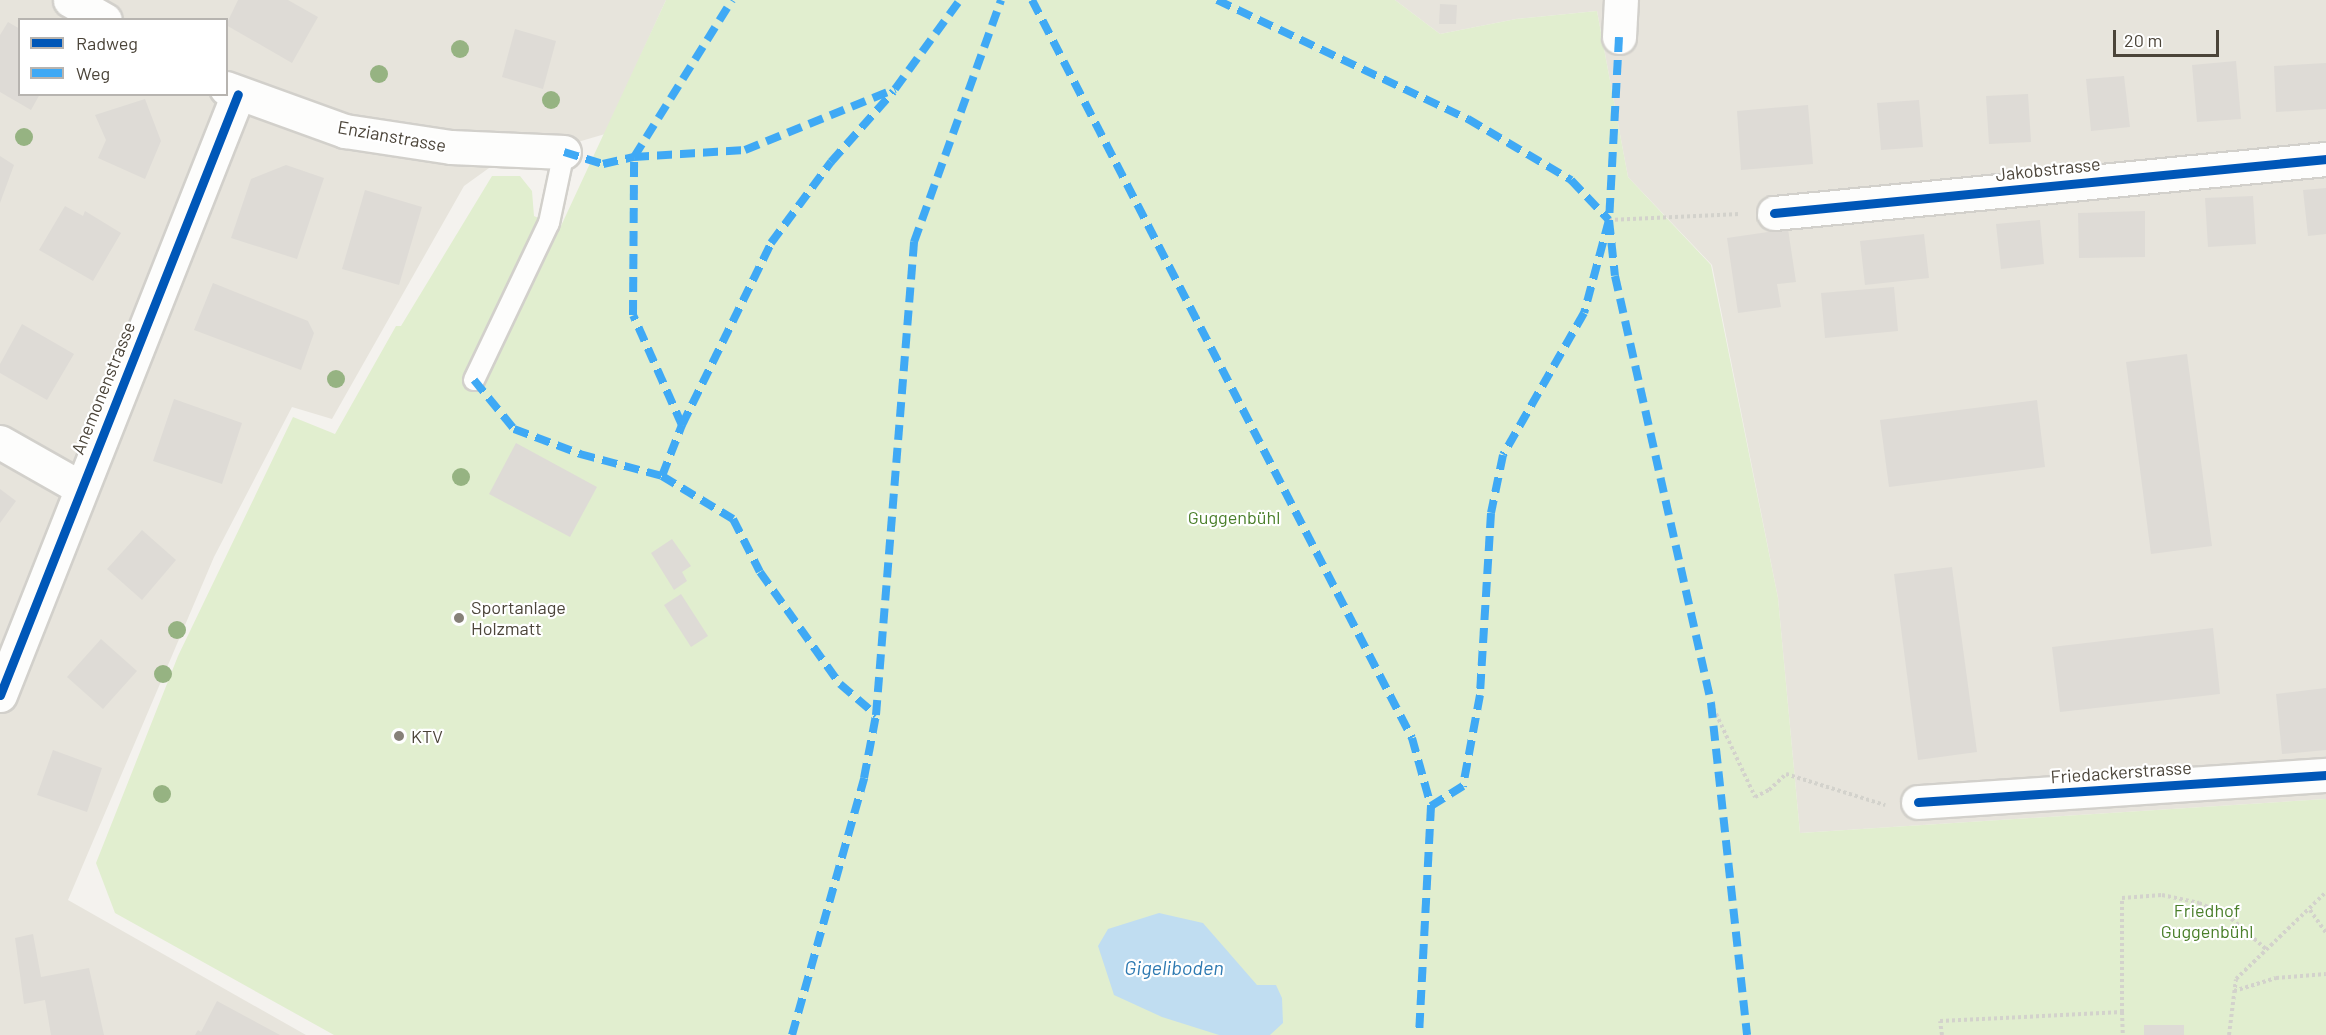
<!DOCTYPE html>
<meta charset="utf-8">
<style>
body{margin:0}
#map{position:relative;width:2326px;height:1035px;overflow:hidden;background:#f4f2ee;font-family:Barlow,sans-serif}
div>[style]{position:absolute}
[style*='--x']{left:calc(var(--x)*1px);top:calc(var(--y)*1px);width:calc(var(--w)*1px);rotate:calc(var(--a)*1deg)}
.residential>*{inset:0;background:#e7e4dc}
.green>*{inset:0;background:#e1eecf}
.water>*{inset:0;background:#c0ddf1}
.building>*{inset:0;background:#dedbd6}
.path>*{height:4px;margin-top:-2px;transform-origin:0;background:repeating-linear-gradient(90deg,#d3d2cc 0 3px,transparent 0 6px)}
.roads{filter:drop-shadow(2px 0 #d2d0cb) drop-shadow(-2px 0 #d2d0cb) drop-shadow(0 2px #d2d0cb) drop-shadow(0 -2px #d2d0cb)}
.lane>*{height:20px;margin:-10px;padding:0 10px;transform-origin:10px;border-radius:10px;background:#fdfdfc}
.street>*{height:33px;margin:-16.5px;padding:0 16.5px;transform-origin:16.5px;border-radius:16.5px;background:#fdfdfc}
.quiet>*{height:8px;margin-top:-4px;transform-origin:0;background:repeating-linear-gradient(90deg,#3fa9f5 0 15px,transparent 0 23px)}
.cycleway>*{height:9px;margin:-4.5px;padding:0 4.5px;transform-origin:4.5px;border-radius:4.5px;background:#0057b8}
.trees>*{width:18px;height:18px;margin:-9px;border-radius:50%;background:#96b382}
.dots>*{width:16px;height:16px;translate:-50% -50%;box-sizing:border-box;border:3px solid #fff;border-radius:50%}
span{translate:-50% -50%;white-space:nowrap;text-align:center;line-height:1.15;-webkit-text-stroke:4.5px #fff;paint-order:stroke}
.street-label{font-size:18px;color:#4b4439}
.park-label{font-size:18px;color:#4a7f2a}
.poi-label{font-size:18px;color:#4b4439}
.left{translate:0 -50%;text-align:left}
.water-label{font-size:20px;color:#2e7ab2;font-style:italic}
.legend{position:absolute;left:18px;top:18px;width:210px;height:78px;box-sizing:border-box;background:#fff;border:2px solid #b7b4b0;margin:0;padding:8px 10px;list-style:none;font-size:18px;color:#4b4439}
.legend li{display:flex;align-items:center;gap:12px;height:30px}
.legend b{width:30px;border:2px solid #b7b4b0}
.scale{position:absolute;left:2113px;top:30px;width:106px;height:27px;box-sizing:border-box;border:3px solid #4b4439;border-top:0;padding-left:8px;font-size:18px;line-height:21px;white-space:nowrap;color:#4b4439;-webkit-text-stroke:4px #fff;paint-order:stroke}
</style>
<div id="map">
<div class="residential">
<div style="clip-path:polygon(evenodd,0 0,666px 0,605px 134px,489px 168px,464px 186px,332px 419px,292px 407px,214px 557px,68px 900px,306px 1035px,0 1035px,0 0,20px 20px,226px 20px,226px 94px,20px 94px,20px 20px)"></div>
<div style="clip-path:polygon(1395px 0,2326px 0,2326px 799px,1800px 833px,1778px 598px,1712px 265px,1628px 177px,1597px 11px,1516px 19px,1440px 34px)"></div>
</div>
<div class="green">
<div style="clip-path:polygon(666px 0,1395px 0,1440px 34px,1516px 19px,1597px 11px,1628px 177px,1711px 265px,1778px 598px,1800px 833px,2326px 799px,2326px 1035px,334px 1035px,115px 913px,96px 863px,178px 656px,293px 417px,335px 434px,396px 326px,401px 326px,492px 176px,520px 176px,532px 191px,534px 216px,560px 228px)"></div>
</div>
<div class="water">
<div style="clip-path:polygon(1159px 913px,1203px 923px,1257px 985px,1276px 985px,1282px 998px,1283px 1023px,1270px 1035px,1219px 1035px,1162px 1017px,1114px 995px,1098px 946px,1108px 929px)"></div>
</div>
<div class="building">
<div style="clip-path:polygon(238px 0,288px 0,318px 17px,292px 63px,226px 25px)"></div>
<div style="clip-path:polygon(1440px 4px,1457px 5px,1456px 24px,1439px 24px)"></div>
<div style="clip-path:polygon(8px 22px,20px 29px,20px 94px,40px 94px,31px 110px,0 92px,0 35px)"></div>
<div style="clip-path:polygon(515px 29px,556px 41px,543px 89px,502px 77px)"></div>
<div style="clip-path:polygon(2236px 61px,2241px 119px,2197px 122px,2192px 65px)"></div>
<div style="clip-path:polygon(2326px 63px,2326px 109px,2276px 112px,2274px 66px)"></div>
<div style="clip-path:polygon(2124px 76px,2130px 127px,2091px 131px,2086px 79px)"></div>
<div style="clip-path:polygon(2028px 94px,2031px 142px,1989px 144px,1986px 96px)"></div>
<div style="clip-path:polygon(145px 99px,161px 141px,145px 179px,98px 158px,106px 140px,95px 115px)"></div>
<div style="clip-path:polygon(1919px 100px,1923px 147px,1881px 150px,1877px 103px)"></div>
<div style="clip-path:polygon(1808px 105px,1813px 164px,1741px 170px,1737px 111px)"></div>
<div style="clip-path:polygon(0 156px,14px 165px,0 203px)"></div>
<div style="clip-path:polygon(286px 165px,324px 178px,297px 259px,231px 238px,251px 179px)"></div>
<div style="clip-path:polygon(2326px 188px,2326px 234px,2308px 236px,2303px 190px)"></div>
<div style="clip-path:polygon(365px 190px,422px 207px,399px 285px,342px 269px)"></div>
<div style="clip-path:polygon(2253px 196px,2256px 244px,2208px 247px,2205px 198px)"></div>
<div style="clip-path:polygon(65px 206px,83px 216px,85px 211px,121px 233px,93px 281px,39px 250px)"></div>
<div style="clip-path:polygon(2145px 211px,2145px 257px,2079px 258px,2078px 213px)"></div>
<div style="clip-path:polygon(2040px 220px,2044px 264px,2001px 269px,1996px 224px)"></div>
<div style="clip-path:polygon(1788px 229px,1796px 282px,1777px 284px,1781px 307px,1738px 313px,1727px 238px)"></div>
<div style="clip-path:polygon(1924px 234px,1929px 278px,1865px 285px,1860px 241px)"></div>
<div style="clip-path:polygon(213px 283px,308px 321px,314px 333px,301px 370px,194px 330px)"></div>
<div style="clip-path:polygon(1894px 287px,1898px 331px,1825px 338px,1821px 293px)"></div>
<div style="clip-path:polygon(22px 324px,74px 354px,47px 400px,0 373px,0 364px)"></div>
<div style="clip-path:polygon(2187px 354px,2212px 546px,2151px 554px,2126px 362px)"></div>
<div style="clip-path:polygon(174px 399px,242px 423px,222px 484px,153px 461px)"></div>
<div style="clip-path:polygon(2037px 400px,2045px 467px,1889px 487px,1880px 420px)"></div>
<div style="clip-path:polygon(516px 443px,597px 487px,570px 537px,489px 494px)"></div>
<div style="clip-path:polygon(0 489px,16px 501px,0 523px)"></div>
<div style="clip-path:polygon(142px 530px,176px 560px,142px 600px,107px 569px)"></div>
<div style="clip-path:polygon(672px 539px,691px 566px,682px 572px,687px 581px,674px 590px,651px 553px)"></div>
<div style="clip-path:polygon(1952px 567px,1977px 752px,1918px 760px,1894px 574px)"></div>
<div style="clip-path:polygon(681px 594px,708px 636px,691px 647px,664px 605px)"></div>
<div style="clip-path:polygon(2213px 628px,2220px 694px,2060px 712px,2052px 647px)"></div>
<div style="clip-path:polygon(101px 639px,137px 671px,103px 709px,67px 677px)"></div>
<div style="clip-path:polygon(2326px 688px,2326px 750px,2282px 754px,2276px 694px)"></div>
<div style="clip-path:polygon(53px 750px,102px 768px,87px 812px,37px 795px)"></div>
<div style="clip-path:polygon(33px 934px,41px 977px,89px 968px,104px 1035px,51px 1035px,45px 1000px,24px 1004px,15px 938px)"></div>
<div style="clip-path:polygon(217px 1001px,280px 1035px,195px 1035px,198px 1030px,201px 1032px)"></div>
<div style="clip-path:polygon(2144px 1025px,2184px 1025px,2184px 1035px,2144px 1035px)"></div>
</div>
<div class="path">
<div style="--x:1609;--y:220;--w:131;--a:-2.6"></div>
<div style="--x:1711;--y:703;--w:104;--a:64.9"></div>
<div style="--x:1755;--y:797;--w:16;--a:-27"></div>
<div style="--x:1769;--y:790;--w:23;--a:-43"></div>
<div style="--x:1786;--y:774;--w:104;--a:17.4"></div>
<div style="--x:2310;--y:910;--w:28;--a:55"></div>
<div style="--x:2234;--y:991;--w:44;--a:-17.2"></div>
<div style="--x:2276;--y:978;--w:50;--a:-4.6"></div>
<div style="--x:2122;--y:1012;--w:23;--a:88"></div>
<div style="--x:1942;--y:1035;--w:14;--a:-98"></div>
<div style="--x:1940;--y:1021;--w:182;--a:-2.8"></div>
<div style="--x:2122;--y:1012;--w:114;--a:-90"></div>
<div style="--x:2122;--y:898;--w:40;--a:-4.3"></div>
<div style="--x:2162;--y:895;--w:38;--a:12"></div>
<div style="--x:2199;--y:903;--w:30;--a:23"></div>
<div style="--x:2227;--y:915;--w:52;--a:41.1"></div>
<div style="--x:2229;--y:1035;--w:56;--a:-82.9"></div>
<div style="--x:2236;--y:979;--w:125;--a:-44"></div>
</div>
<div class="roads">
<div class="lane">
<div style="--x:474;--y:380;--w:174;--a:-64.5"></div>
<div style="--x:549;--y:223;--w:73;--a:-78.1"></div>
</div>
<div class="street">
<div style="--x:70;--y:0;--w:40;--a:29.7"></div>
<div style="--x:1619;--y:37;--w:37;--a:-87"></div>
<div style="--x:226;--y:88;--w:127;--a:19.9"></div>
<div style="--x:345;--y:131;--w:107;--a:8.6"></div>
<div style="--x:451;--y:147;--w:113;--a:2.5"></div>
<div style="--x:1774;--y:213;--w:555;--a:-5.59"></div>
<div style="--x:0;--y:442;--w:93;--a:29.6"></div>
<div style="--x:0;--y:695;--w:646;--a:-68.4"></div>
<div style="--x:1918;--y:802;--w:409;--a:-3.8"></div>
</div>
</div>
<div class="quiet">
<div style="--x:1032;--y:0;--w:830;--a:62.76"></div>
<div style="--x:1412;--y:738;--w:71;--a:74.4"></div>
<div style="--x:1431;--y:806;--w:229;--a:93"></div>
<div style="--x:1217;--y:0;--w:278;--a:25.4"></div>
<div style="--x:1468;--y:119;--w:120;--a:30.6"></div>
<div style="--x:1571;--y:180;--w:55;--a:46.5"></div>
<div style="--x:1609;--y:220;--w:96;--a:105"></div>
<div style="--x:1584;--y:313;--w:163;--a:119.7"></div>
<div style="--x:1503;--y:455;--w:59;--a:101.7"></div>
<div style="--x:1491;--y:513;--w:182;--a:93.5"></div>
<div style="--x:1480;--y:695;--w:93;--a:100.6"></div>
<div style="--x:1463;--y:786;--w:38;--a:148"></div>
<div style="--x:1619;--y:37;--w:183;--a:93.1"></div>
<div style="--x:1609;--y:220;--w:56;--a:83.9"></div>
<div style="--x:1615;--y:276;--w:438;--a:77.3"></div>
<div style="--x:1711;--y:703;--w:334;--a:83.8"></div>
<div style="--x:564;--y:152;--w:41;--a:17.1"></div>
<div style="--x:603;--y:164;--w:32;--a:-13"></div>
<div style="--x:634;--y:157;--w:111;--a:-3.6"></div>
<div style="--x:745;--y:150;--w:162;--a:-22.1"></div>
<div style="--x:895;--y:89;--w:110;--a:-53.9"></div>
<div style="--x:474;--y:380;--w:63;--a:50.8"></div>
<div style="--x:514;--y:429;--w:71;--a:20.7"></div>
<div style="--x:580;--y:454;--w:85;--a:15"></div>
<div style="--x:662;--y:476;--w:83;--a:31.2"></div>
<div style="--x:733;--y:519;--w:59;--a:63"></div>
<div style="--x:760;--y:572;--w:138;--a:54.5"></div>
<div style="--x:840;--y:684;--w:48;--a:40.7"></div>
<div style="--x:682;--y:425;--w:120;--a:-114"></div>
<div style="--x:633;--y:315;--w:158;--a:-89.6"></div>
<div style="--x:634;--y:157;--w:185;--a:-58"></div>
<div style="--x:662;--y:476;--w:55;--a:-68.6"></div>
<div style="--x:682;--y:425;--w:203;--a:-63.9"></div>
<div style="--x:771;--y:243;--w:101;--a:-53.5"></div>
<div style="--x:831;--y:162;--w:94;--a:-48.5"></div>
<div style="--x:792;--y:1035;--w:267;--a:-74.3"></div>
<div style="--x:864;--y:778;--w:64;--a:-79.2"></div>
<div style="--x:876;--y:715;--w:475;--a:-85.4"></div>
<div style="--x:914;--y:242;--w:257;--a:-70.2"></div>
</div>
<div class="cycleway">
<div style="--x:1774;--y:213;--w:555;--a:-5.59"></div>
<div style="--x:0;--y:695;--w:646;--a:-68.4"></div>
<div style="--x:1918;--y:802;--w:409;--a:-3.8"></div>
</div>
<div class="trees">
<div style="left:460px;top:49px"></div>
<div style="left:379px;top:74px"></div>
<div style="left:551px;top:100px"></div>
<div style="left:24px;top:137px"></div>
<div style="left:336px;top:379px"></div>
<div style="left:461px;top:477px"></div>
<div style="left:177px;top:630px"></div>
<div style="left:163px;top:674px"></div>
<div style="left:162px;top:794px"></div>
</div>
<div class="dots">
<div style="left:459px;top:618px;background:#868178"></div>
<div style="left:399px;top:736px;background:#868178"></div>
</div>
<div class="street-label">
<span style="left:392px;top:136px;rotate:10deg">Enzianstrasse</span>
<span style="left:2048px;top:169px;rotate:-6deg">Jakobstrasse</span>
<span style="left:103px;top:388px;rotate:-68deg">Anemonenstrasse</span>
<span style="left:2121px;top:772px;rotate:-4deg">Friedackerstrasse</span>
</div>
<div class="park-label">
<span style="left:1234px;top:517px">Guggenbühl</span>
<span style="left:2207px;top:921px">Friedhof<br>Guggenbühl</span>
</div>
<div class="poi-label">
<span class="left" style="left:471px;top:618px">Sportanlage<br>Holzmatt</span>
<span class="left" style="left:411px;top:736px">KTV</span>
</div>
<div class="water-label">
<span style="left:1174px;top:967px">Gigeliboden</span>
</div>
<ul class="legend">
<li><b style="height:8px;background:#0057b8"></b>Radweg</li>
<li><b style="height:8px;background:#3fa9f5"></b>Weg</li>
</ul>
<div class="scale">20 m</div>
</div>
